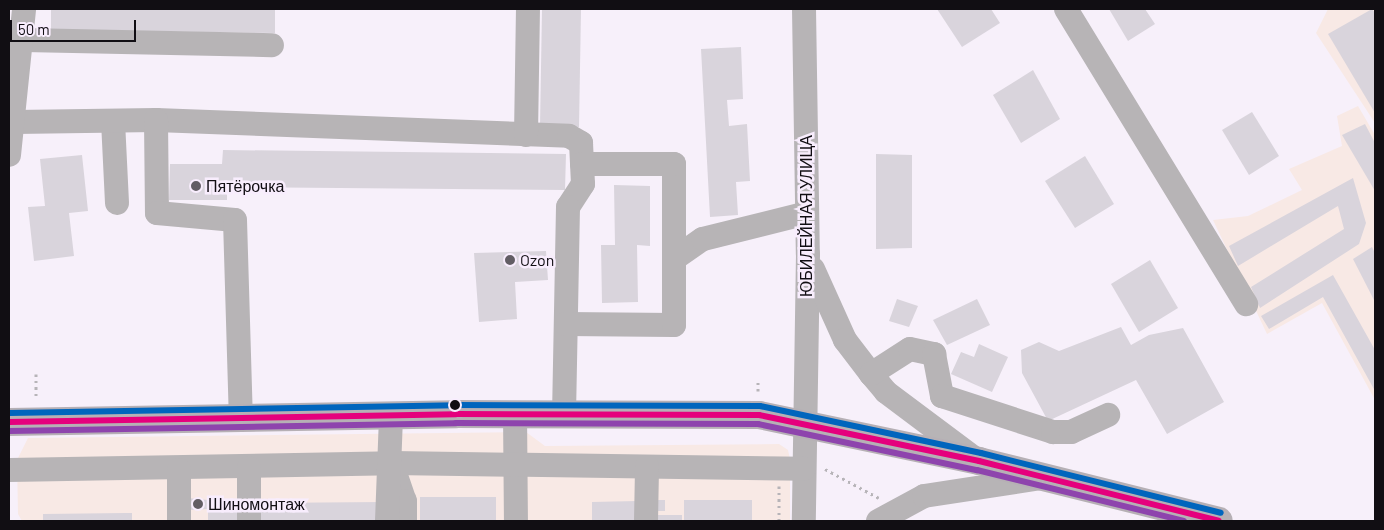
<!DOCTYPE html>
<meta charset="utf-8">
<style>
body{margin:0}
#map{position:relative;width:1384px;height:530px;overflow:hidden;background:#f7f0fa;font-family:Barlow,sans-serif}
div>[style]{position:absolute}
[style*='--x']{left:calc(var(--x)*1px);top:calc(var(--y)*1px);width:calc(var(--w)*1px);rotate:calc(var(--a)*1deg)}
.industrial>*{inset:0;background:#f8e9e5}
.building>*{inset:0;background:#d9d4dc}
.path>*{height:3px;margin-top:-1.5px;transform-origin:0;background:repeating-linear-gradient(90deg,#b7b4b8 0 2.5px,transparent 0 6.5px)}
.minor>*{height:24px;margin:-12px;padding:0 12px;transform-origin:12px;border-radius:12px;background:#b7b4b6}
.highway>*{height:28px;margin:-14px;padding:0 14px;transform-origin:14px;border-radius:14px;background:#b6b0b5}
.bus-1>*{height:6px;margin:-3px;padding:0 3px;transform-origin:3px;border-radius:3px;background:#e5007d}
.bus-2>*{height:6px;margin:-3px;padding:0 3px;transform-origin:3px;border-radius:3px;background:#8e44ad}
.bus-3>*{height:6px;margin:-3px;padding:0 3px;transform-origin:3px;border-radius:3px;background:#0065bd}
.dots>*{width:14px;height:14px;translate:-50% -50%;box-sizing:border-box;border:2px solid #f8edfd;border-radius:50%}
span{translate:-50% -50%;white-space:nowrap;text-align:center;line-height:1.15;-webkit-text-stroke:5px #f8edfd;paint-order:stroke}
.poi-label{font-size:16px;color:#110e13}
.left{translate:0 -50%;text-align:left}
.street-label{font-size:16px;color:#110e13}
.frame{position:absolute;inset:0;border:10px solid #110e13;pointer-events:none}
.scale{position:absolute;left:10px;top:20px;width:126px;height:22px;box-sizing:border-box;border:2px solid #110e13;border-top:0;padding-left:6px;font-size:15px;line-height:18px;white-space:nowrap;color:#110e13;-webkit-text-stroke:4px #f8edfd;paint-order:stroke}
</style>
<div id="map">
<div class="industrial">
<div style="clip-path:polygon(1328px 9px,1375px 9px,1375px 123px,1316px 33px)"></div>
<div style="clip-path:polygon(1358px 106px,1375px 135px,1375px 400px,1322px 303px,1267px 334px,1213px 220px,1248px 216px,1302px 190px,1289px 169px,1342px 146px,1337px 116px)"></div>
<div style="clip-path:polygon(526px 432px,545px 446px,779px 444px,788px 450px,790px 459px,790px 521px,22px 521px,18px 514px,17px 460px,28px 438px)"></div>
</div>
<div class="building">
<div style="clip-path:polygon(51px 9px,275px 9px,275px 33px,51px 30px)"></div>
<div style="clip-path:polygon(542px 9px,581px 9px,579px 127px,540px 126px)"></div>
<div style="clip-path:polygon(937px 9px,991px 9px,1000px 23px,962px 47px)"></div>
<div style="clip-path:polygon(1109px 9px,1145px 9px,1155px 24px,1128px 41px)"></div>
<div style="clip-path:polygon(1372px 9px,1375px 13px,1375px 113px,1328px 34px)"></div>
<div style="clip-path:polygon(741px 47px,743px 99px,727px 100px,729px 126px,747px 124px,750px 181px,736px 182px,738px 215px,710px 217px,701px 49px)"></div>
<div style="clip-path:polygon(1033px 70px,1060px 119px,1021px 143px,993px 95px)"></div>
<div style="clip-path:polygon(1252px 112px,1279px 156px,1249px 175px,1222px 130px)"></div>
<div style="clip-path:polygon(1365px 124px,1375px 143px,1375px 191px,1342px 135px)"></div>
<div style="clip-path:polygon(223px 150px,566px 154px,565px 190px,227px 187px,227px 200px,169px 200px,170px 164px,222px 164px)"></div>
<div style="clip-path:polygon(876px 154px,912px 155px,912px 248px,876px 249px)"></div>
<div style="clip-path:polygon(82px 155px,88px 211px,69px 213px,74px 256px,34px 261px,28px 207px,45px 206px,40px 159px)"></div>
<div style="clip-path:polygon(1085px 156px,1114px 204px,1075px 228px,1045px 181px)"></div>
<div style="clip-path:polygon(1353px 178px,1366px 223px,1359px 244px,1260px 308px,1251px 287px,1344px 229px,1338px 206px,1238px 266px,1229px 246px)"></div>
<div style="clip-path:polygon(614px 185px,650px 186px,650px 246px,637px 245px,638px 302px,602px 303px,601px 245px,615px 245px)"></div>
<div style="clip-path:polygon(1372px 247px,1375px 253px,1375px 302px,1353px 259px)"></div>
<div style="clip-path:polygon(546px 251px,548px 280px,515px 282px,517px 319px,479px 322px,474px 253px)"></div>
<div style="clip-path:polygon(1150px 260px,1178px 308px,1139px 332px,1111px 284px)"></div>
<div style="clip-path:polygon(1333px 275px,1375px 350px,1375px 391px,1323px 297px,1269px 329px,1261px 316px)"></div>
<div style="clip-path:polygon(897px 299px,918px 306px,909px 327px,889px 321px)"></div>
<div style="clip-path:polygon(977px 299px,990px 325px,947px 345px,933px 320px)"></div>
<div style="clip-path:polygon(1121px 327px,1131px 345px,1149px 335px,1183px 328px,1224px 402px,1167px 434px,1136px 380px,1048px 421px,1022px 373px,1021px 350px,1039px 342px,1059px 351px)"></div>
<div style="clip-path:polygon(979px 344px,1008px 357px,992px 392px,951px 374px,961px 352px,974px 357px)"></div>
<div style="clip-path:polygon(420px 497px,496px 497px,496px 521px,420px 521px)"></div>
<div style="clip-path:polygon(187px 498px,240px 503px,240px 521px,208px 521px,208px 509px,188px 510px)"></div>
<div style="clip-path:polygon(653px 500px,665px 500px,665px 511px,653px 511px)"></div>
<div style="clip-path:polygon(684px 500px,752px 500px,752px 521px,684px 521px)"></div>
<div style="clip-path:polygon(637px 501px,637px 521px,592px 521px,592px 502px)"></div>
<div style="clip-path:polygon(383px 502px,383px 521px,259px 521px,259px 503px)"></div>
<div style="clip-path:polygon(125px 513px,132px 513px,132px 521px,43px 521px,43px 514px)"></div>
<div style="clip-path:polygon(652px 515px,682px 515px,682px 521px,652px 521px)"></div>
</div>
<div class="path">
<div style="--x:36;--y:374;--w:25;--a:90"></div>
<div style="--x:758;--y:382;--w:9;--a:90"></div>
<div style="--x:825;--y:469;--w:61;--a:28.2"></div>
<div style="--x:779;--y:521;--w:35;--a:-90"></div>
</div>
<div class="minor">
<div style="--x:804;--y:9;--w:245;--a:89.1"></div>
<div style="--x:808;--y:254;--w:267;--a:90.9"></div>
<div style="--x:1066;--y:9;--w:346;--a:58.6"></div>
<div style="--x:24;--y:40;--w:248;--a:1.2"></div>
<div style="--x:156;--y:120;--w:413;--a:2.2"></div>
<div style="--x:569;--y:136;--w:14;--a:30"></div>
<div style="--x:581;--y:143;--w:41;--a:87.2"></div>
<div style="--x:583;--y:184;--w:27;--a:123"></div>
<div style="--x:568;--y:207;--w:206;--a:91.1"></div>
<div style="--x:113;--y:121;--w:82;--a:87.2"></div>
<div style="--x:15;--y:122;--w:141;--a:-0.8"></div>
<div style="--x:156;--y:120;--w:93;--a:89.4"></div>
<div style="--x:157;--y:213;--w:78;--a:5.1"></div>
<div style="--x:235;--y:220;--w:197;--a:88.3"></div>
<div style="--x:526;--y:135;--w:126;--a:-89.1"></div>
<div style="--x:9;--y:155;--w:147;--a:-84.1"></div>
<div style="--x:674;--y:259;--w:35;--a:-35"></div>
<div style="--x:703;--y:239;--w:107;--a:-14"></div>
<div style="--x:813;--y:269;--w:78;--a:65.7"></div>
<div style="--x:845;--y:340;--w:43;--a:52.6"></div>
<div style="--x:871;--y:374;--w:23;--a:50"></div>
<div style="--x:886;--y:392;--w:114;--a:36.8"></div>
<div style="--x:566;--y:324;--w:108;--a:0.5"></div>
<div style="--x:674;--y:325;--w:161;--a:-90"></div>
<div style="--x:674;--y:164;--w:92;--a:180"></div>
<div style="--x:871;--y:374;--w:46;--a:-32.7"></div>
<div style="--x:910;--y:349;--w:25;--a:12"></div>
<div style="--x:934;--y:354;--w:43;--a:79.2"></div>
<div style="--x:942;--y:396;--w:117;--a:18"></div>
<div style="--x:1053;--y:432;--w:18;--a:0"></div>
<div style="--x:1071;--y:432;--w:41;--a:-24.7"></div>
<div style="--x:515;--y:413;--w:108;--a:89.5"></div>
<div style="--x:393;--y:467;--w:36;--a:71"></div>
<div style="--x:405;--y:501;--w:20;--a:90"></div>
<div style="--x:9;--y:470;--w:383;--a:-1"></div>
<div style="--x:392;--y:463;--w:412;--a:0.8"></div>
<div style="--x:179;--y:470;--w:51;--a:90"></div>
<div style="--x:249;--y:521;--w:53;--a:-90"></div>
<div style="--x:387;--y:521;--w:105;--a:-87.8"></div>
<div style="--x:646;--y:521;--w:54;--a:-88.9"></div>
<div style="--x:878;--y:521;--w:52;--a:-28.5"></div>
<div style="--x:924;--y:496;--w:119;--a:-8.7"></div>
</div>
<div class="highway">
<div style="--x:9;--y:422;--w:447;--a:-1"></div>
<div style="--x:456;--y:414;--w:303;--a:0.2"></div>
<div style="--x:759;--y:415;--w:225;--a:11.8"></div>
<div style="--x:979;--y:461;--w:247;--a:14"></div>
</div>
<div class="bus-1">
<div style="--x:9;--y:422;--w:447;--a:-1"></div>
<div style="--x:456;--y:414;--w:303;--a:0.2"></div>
<div style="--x:759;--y:415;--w:225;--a:11.8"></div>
<div style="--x:979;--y:461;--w:247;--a:14"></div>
</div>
<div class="bus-2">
<div style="--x:9;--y:431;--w:447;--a:-1"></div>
<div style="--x:456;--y:423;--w:302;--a:0.2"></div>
<div style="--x:758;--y:424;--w:224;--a:11.9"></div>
<div style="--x:977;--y:470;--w:213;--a:13.8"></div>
</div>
<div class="bus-3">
<div style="--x:9;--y:413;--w:447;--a:-1"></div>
<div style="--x:456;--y:405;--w:304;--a:0.2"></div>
<div style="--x:760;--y:406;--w:226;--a:12"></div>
<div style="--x:981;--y:453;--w:247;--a:14"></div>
</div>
<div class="dots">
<div style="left:196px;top:186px;background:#625d64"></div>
<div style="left:510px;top:260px;background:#625d64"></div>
<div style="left:455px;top:405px;background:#110e13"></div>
<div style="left:198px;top:504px;background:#625d64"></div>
</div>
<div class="poi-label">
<span class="left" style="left:206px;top:186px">Пятёрочка</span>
<span class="left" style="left:520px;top:260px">Ozon</span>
<span class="left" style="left:208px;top:504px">Шиномонтаж</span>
</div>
<div class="street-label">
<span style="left:806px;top:216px;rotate:-90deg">ЮБИЛЕЙНАЯ УЛИЦА</span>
</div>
<div class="frame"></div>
<div class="scale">50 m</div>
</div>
